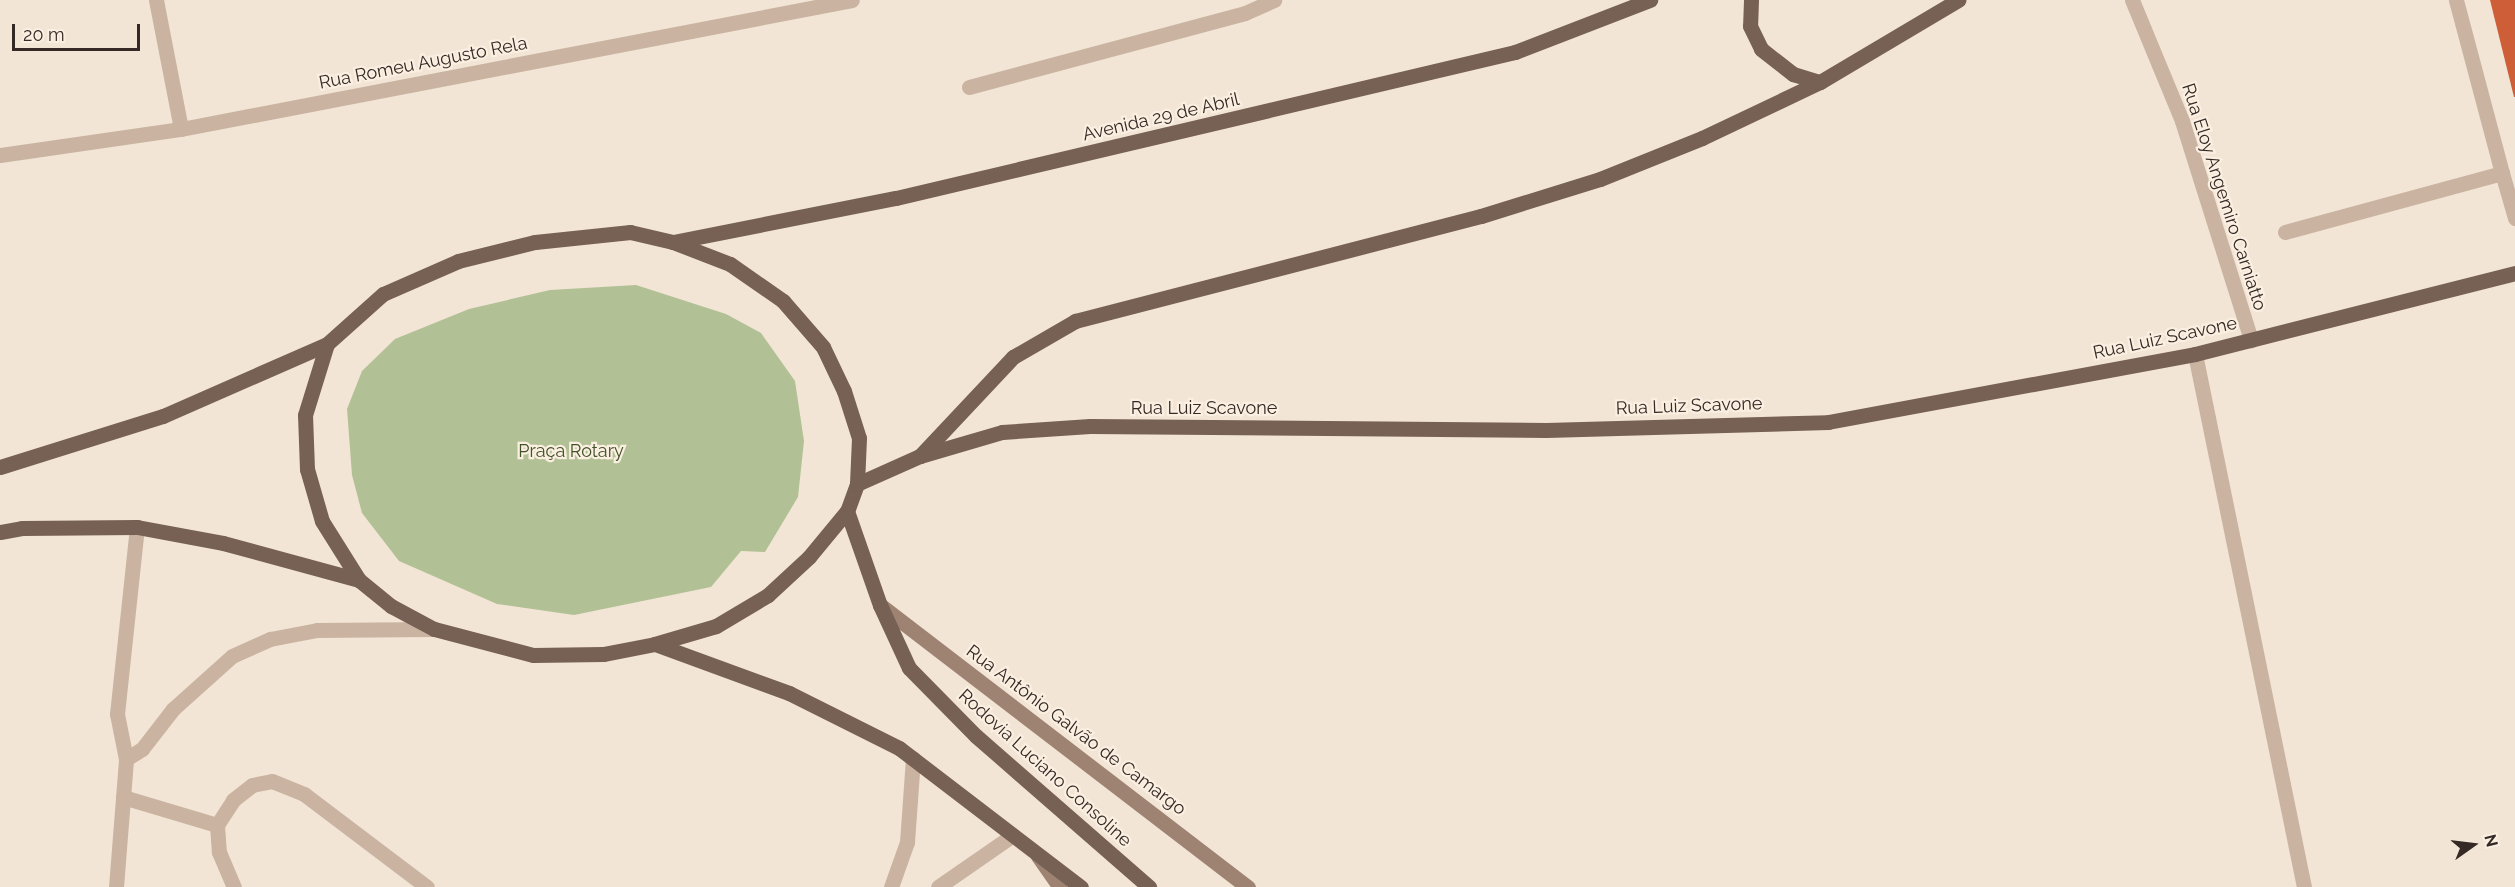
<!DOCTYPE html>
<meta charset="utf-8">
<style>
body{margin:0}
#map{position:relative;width:2515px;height:887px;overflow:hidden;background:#f2e5d5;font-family:Raleway,sans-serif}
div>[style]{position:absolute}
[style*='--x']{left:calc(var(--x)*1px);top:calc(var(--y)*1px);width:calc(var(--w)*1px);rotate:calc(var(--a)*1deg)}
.green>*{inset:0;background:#b2c195}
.building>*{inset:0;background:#ce5e37}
.service>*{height:15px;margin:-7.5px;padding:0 7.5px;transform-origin:7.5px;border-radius:7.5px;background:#cab4a1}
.minor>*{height:15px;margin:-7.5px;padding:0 7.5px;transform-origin:7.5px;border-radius:7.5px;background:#cab4a1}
.tertiary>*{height:15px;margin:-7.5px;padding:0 7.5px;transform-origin:7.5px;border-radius:7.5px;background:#cab4a1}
.secondary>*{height:15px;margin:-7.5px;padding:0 7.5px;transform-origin:7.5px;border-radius:7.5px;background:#9e8372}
.primary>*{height:15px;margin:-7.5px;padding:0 7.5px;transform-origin:7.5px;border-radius:7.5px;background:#776054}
span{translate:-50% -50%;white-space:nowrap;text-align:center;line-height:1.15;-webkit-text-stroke:4.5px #faefe1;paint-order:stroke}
.street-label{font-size:18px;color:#342924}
.park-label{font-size:18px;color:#425327}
.north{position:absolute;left:2443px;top:815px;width:60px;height:60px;-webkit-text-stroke:4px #faefe1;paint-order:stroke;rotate:76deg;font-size:16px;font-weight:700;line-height:24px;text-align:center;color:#342924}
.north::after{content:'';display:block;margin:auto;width:21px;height:27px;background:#342924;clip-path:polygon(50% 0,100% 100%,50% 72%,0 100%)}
.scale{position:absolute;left:12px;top:24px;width:128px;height:27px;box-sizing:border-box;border:3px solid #342924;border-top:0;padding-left:8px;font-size:18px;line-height:21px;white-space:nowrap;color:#342924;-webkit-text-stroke:4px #faefe1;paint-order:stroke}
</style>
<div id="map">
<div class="green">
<div style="clip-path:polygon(636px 285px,726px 314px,761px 333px,795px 381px,804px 441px,798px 497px,765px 552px,741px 551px,711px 587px,574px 615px,497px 604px,399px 561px,362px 513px,352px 475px,347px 409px,362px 371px,395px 339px,469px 309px,550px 290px)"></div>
</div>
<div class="building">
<div style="clip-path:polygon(2490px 0,2515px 0,2515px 97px,2514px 97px)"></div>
</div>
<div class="service">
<div style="--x:969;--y:87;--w:286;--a:-15"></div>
<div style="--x:1245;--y:13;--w:32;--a:-24"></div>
<div style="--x:2502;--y:173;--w:47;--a:73.9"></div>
<div style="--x:2285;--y:232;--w:225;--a:-15.2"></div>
<div style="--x:2502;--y:173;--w:179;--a:-104.9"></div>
<div style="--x:123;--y:797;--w:98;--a:16.6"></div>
<div style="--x:217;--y:825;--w:30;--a:-57"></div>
<div style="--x:233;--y:800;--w:24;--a:-38"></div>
<div style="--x:252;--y:785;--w:20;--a:-11"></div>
<div style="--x:272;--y:781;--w:35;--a:22"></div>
<div style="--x:304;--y:794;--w:154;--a:37.1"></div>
<div style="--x:217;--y:825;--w:27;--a:86"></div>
<div style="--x:219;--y:852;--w:38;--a:67"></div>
<div style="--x:891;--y:887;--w:48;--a:-70.4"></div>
<div style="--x:907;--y:842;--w:84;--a:-85.9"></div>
<div style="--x:938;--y:887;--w:91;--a:-34.7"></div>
</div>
<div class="minor">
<div style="--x:156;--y:0;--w:131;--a:79"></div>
<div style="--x:0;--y:155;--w:183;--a:-8.2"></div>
<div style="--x:181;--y:129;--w:683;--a:-10.88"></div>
<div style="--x:2195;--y:354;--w:544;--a:78.44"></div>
<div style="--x:126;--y:759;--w:19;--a:-32"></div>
<div style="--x:142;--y:749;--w:51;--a:-52.2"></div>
<div style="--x:173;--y:709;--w:79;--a:-41.9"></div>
<div style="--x:232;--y:656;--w:42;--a:-24.1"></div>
<div style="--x:270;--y:639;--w:48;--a:-10.8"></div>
<div style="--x:317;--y:630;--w:117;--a:-0.5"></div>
<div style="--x:116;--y:887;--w:128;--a:-85.5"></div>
<div style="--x:126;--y:759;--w:46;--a:-101.3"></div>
<div style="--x:117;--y:714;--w:188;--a:-83.9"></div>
</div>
<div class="tertiary">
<div style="--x:2132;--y:0;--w:131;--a:67.5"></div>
<div style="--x:2182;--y:121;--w:230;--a:72.5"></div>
</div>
<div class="secondary">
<div style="--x:880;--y:605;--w:464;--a:37.5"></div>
<div style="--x:1038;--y:856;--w:38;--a:55"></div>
</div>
<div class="primary">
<div style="--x:1751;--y:0;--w:26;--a:92"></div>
<div style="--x:1750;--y:26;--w:25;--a:64"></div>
<div style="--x:1761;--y:49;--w:41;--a:38"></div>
<div style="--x:1793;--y:74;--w:28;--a:17"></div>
<div style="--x:630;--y:232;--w:44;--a:13.1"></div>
<div style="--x:673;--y:242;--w:61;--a:21.1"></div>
<div style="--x:730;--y:264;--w:65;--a:34.9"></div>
<div style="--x:783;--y:301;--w:61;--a:49"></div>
<div style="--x:823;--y:347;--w:49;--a:64.5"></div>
<div style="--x:844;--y:391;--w:49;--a:72.3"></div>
<div style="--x:859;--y:438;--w:46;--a:92.5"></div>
<div style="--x:857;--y:484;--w:29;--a:110"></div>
<div style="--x:847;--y:511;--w:60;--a:129.6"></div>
<div style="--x:809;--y:557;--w:56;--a:137.2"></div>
<div style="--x:768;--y:595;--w:61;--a:149.2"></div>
<div style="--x:716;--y:626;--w:64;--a:163.6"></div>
<div style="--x:655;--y:644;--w:53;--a:169.1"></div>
<div style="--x:603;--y:654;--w:70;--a:179.2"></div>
<div style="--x:533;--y:655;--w:102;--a:-165.3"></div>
<div style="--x:434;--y:629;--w:49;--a:-151.9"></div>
<div style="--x:391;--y:606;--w:41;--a:-140.9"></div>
<div style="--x:359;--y:580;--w:70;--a:-122.1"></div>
<div style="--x:322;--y:521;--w:54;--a:-106.1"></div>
<div style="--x:307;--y:469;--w:54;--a:-92.1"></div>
<div style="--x:305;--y:415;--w:74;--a:-72.8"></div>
<div style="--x:327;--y:344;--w:75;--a:-41.8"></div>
<div style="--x:383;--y:294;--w:82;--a:-23.7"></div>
<div style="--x:458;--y:261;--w:79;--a:-13.9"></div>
<div style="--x:535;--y:242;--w:96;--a:-6"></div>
<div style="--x:673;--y:242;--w:227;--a:-11.2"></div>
<div style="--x:896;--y:198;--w:636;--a:-13.27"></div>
<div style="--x:1515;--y:52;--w:145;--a:-21.1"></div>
<div style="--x:920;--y:456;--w:136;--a:-46.8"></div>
<div style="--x:1013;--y:357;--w:72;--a:-30.1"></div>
<div style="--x:1075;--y:321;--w:419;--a:-14.5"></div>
<div style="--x:1481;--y:216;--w:125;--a:-17.3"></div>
<div style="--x:1600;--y:179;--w:110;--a:-21.9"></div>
<div style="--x:1702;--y:138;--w:131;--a:-25.4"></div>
<div style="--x:1820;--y:82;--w:161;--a:-30.7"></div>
<div style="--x:0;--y:467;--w:171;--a:-17.4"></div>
<div style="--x:163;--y:416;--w:179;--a:-23.7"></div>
<div style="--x:857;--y:484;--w:69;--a:-24"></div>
<div style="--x:920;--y:456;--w:85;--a:-16.3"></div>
<div style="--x:1002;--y:432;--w:88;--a:-3.9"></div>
<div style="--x:1090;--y:426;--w:456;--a:0.5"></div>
<div style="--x:1546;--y:430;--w:282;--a:-1.6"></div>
<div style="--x:1828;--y:422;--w:373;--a:-10.5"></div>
<div style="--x:2195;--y:354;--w:330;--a:-14.2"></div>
<div style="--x:847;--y:511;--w:100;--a:70.7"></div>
<div style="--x:880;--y:605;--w:69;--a:65.3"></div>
<div style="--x:909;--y:668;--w:95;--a:45.4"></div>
<div style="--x:976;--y:736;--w:230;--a:41.1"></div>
<div style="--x:0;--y:532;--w:22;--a:-10"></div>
<div style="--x:22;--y:528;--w:115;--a:-0.5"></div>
<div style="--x:137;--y:527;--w:87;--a:10.5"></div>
<div style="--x:223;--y:543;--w:141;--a:15.2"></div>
<div style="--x:655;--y:644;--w:143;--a:20.1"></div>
<div style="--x:789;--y:693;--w:123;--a:26.6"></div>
<div style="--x:899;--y:748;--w:229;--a:37.4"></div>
</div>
<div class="street-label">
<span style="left:423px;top:63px;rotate:-11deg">Rua Romeu Augusto Rela</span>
<span style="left:1161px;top:117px;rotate:-13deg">Avenida 29 de Abril</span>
<span style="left:2224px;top:197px;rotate:72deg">Rua Eloy Angemiro Carniatto</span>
<span style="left:2165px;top:338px;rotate:-12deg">Rua Luiz Scavone</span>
<span style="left:1689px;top:406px;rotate:-2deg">Rua Luiz Scavone</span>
<span style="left:1204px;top:408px">Rua Luiz Scavone</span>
<span style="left:1076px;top:730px;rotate:37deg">Rua Antônio Galvão de Camargo</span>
<span style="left:1045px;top:768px;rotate:42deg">Rodovia Luciano Consoline</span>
</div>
<div class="park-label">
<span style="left:571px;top:451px">Praça Rotary</span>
</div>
<div class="north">N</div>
<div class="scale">20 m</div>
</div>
